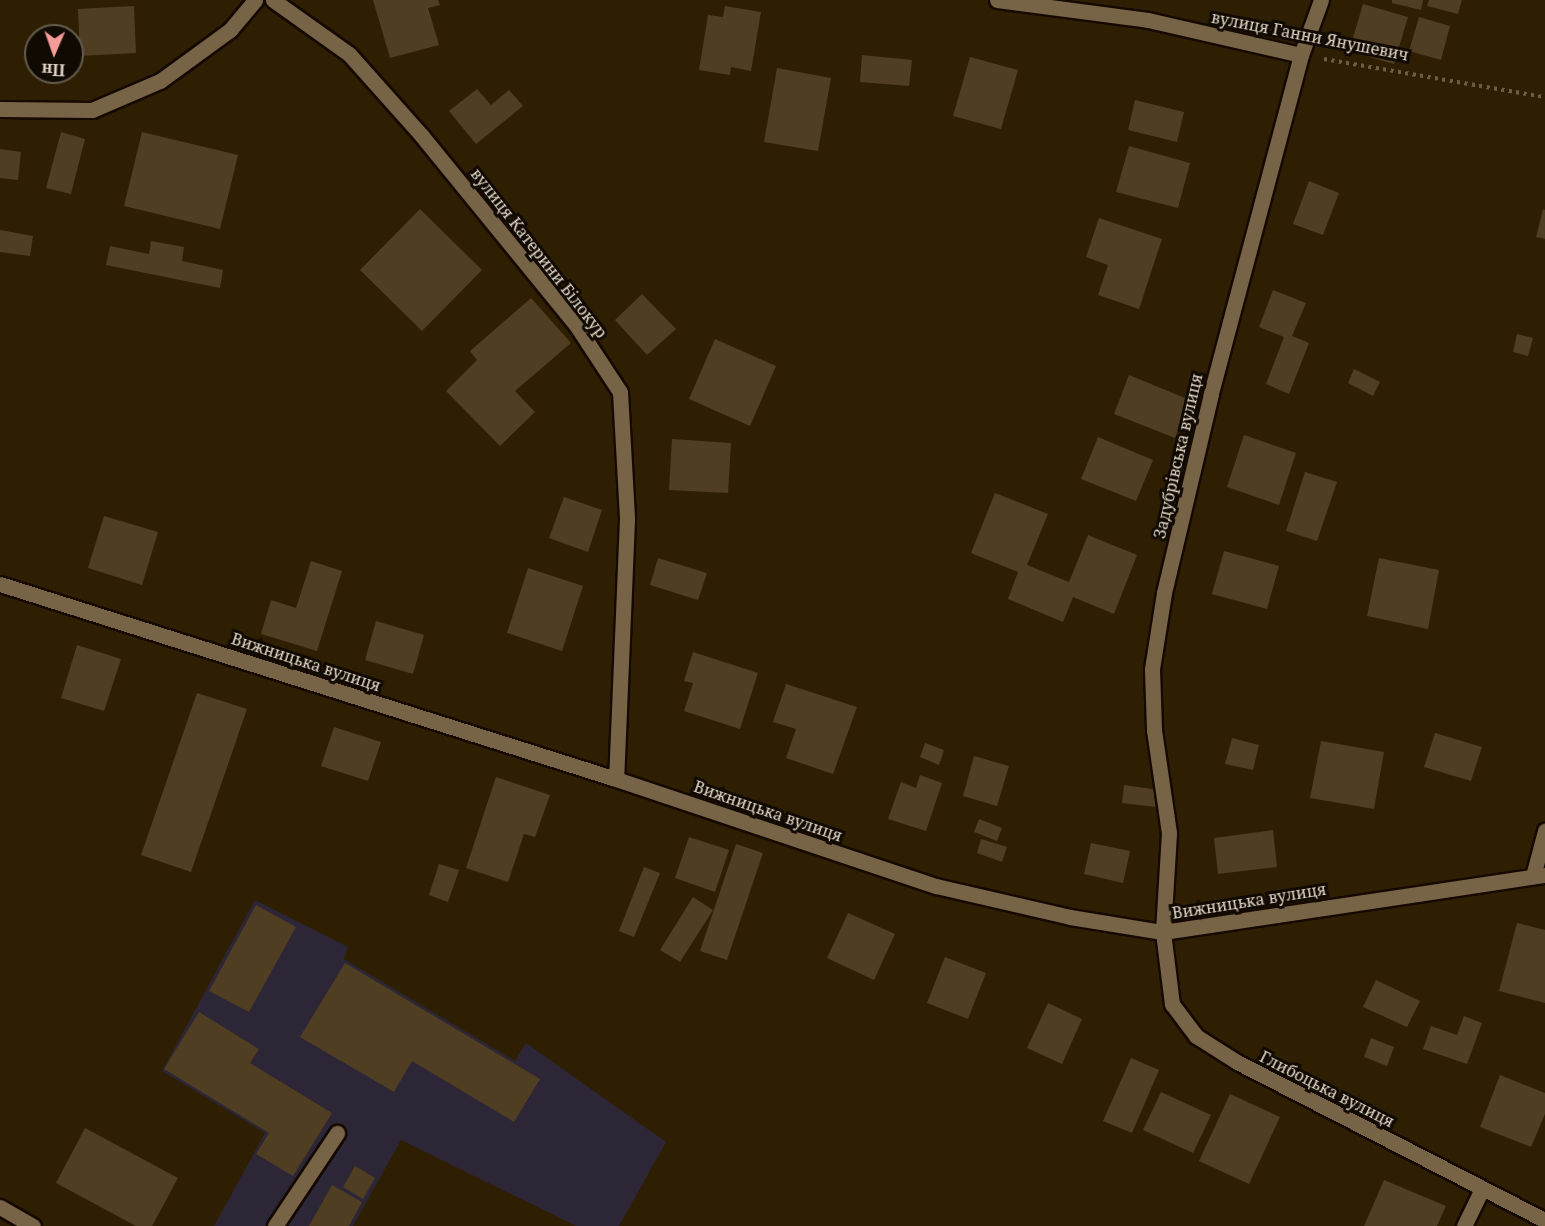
<!DOCTYPE html>
<meta charset="utf-8">
<style>
body{margin:0}
#map{position:relative;width:1545px;height:1226px;overflow:hidden;background:#2f1f02;font-family:"Noto Serif",serif}
div>[style]{position:absolute}
[style*='--x']{left:calc(var(--x)*1px);top:calc(var(--y)*1px);width:calc(var(--w)*1px);rotate:calc(var(--a)*1deg)}
.industrial>*{inset:0;background:#2d2636}
.building>*{inset:0;background:#4f3e21}
.path>*{height:4px;margin-top:-2px;transform-origin:0;background:repeating-linear-gradient(90deg,#6c5d45 0 3px,transparent 0 7.5px)}
.roads{filter:drop-shadow(2px 0 #150900) drop-shadow(-2px 0 #150900) drop-shadow(0 2px #150900) drop-shadow(0 -2px #150900)}
.service>*{height:15px;margin:-7.5px;padding:0 7.5px;transform-origin:7.5px;border-radius:7.5px;background:#776447}
.minor>*{height:15px;margin:-7.5px;padding:0 7.5px;transform-origin:7.5px;border-radius:7.5px;background:#776447}
.tertiary>*{height:15px;margin:-7.5px;padding:0 7.5px;transform-origin:7.5px;border-radius:7.5px;background:#776447}
span{translate:-50% -50%;white-space:nowrap;text-align:center;line-height:1.15;-webkit-text-stroke:6px #110a02;paint-order:stroke}
.street-label{font-size:16px;color:#e1d6c6}
.north{position:absolute;left:24px;top:24px;width:60px;height:60px;box-sizing:border-box;background:#110a02;border:2px solid #645c50;border-radius:50%;rotate:182deg;font-size:16px;font-weight:700;line-height:24px;text-align:center;color:#e1d6c6}
.north::after{content:'';display:block;margin:auto;width:21px;height:27px;background:#f59b99;clip-path:polygon(50% 0,100% 100%,50% 72%,0 100%)}
</style>
<div id="map">
<div class="industrial">
<div style="clip-path:polygon(255px 900px,348px 947px,344px 959px,515px 1061px,526px 1043px,666px 1142px,619px 1226px,576px 1226px,401px 1140px,353px 1226px,214px 1226px,265px 1133px,162px 1071px)"></div>
</div>
<div class="building">
<div style="clip-path:polygon(373px 0,438px 0,440px 5px,428px 8px,439px 45px,390px 58px)"></div>
<div style="clip-path:polygon(1392px 0,1423px 0,1421px 10px,1392px 3px)"></div>
<div style="clip-path:polygon(1429px 0,1462px 0,1458px 14px,1427px 6px)"></div>
<div style="clip-path:polygon(1363px 4px,1408px 17px,1394px 64px,1349px 51px)"></div>
<div style="clip-path:polygon(134px 6px,136px 53px,80px 56px,78px 9px)"></div>
<div style="clip-path:polygon(725px 6px,761px 12px,751px 71px,731px 67px,730px 75px,699px 70px,708px 15px,723px 17px)"></div>
<div style="clip-path:polygon(1419px 17px,1450px 26px,1441px 60px,1409px 51px)"></div>
<div style="clip-path:polygon(862px 55px,912px 60px,909px 86px,860px 82px)"></div>
<div style="clip-path:polygon(970px 57px,1018px 70px,1001px 129px,953px 116px)"></div>
<div style="clip-path:polygon(777px 68px,831px 78px,818px 151px,764px 142px)"></div>
<div style="clip-path:polygon(477px 89px,491px 105px,509px 90px,523px 106px,476px 144px,449px 111px)"></div>
<div style="clip-path:polygon(1135px 100px,1184px 112px,1177px 142px,1128px 130px)"></div>
<div style="clip-path:polygon(61px 132px,85px 139px,71px 194px,46px 188px)"></div>
<div style="clip-path:polygon(142px 132px,238px 155px,220px 229px,124px 206px)"></div>
<div style="clip-path:polygon(1129px 146px,1190px 163px,1178px 208px,1116px 192px)"></div>
<div style="clip-path:polygon(0 149px,21px 152px,18px 180px,0 178px)"></div>
<div style="clip-path:polygon(1309px 181px,1339px 193px,1323px 235px,1293px 224px)"></div>
<div style="clip-path:polygon(420px 209px,482px 270px,422px 331px,360px 270px)"></div>
<div style="clip-path:polygon(1543px 209px,1545px 210px,1545px 239px,1536px 237px)"></div>
<div style="clip-path:polygon(1099px 218px,1162px 239px,1139px 309px,1098px 295px,1108px 265px,1086px 257px)"></div>
<div style="clip-path:polygon(0 230px,33px 236px,30px 256px,0 252px)"></div>
<div style="clip-path:polygon(151px 241px,184px 247px,182px 261px,223px 270px,220px 288px,106px 265px,110px 246px,149px 254px)"></div>
<div style="clip-path:polygon(1273px 290px,1306px 303px,1292px 336px,1309px 343px,1289px 394px,1266px 384px,1284px 337px,1259px 327px)"></div>
<div style="clip-path:polygon(642px 294px,676px 329px,647px 355px,615px 320px)"></div>
<div style="clip-path:polygon(531px 298px,571px 343px,515px 391px,535px 412px,500px 446px,446px 391px,477px 360px,470px 351px)"></div>
<div style="clip-path:polygon(1517px 334px,1533px 338px,1528px 356px,1513px 352px)"></div>
<div style="clip-path:polygon(715px 339px,776px 366px,750px 426px,689px 399px)"></div>
<div style="clip-path:polygon(1354px 369px,1380px 382px,1373px 396px,1348px 383px)"></div>
<div style="clip-path:polygon(1129px 375px,1190px 400px,1175px 438px,1114px 414px)"></div>
<div style="clip-path:polygon(1244px 435px,1296px 453px,1279px 505px,1227px 487px)"></div>
<div style="clip-path:polygon(1098px 437px,1153px 460px,1136px 501px,1081px 479px)"></div>
<div style="clip-path:polygon(672px 439px,731px 443px,728px 493px,669px 490px)"></div>
<div style="clip-path:polygon(1305px 472px,1337px 482px,1317px 541px,1286px 531px)"></div>
<div style="clip-path:polygon(995px 493px,1048px 514px,1027px 565px,1069px 582px,1088px 535px,1137px 555px,1114px 614px,1073px 597px,1063px 622px,1008px 599px,1018px 572px,971px 553px)"></div>
<div style="clip-path:polygon(564px 497px,602px 510px,588px 552px,549px 538px)"></div>
<div style="clip-path:polygon(104px 516px,158px 532px,142px 585px,88px 568px)"></div>
<div style="clip-path:polygon(1224px 551px,1279px 566px,1267px 609px,1212px 594px)"></div>
<div style="clip-path:polygon(658px 558px,707px 573px,698px 600px,650px 585px)"></div>
<div style="clip-path:polygon(1379px 558px,1439px 570px,1428px 629px,1367px 616px)"></div>
<div style="clip-path:polygon(311px 561px,342px 571px,317px 651px,261px 634px,271px 600px,296px 608px)"></div>
<div style="clip-path:polygon(528px 568px,583px 586px,562px 651px,507px 633px)"></div>
<div style="clip-path:polygon(376px 621px,424px 635px,413px 674px,365px 660px)"></div>
<div style="clip-path:polygon(77px 645px,121px 659px,104px 711px,61px 698px)"></div>
<div style="clip-path:polygon(693px 652px,758px 673px,740px 729px,684px 711px,693px 683px,684px 681px)"></div>
<div style="clip-path:polygon(786px 684px,857px 707px,833px 774px,786px 758px,796px 729px,773px 722px)"></div>
<div style="clip-path:polygon(197px 693px,247px 709px,191px 872px,141px 855px)"></div>
<div style="clip-path:polygon(334px 727px,381px 742px,368px 781px,321px 766px)"></div>
<div style="clip-path:polygon(1435px 733px,1482px 747px,1471px 781px,1424px 767px)"></div>
<div style="clip-path:polygon(1232px 738px,1259px 745px,1253px 770px,1225px 764px)"></div>
<div style="clip-path:polygon(1321px 741px,1384px 752px,1374px 809px,1310px 798px)"></div>
<div style="clip-path:polygon(925px 743px,944px 750px,939px 765px,920px 757px)"></div>
<div style="clip-path:polygon(974px 756px,1009px 766px,997px 806px,963px 796px)"></div>
<div style="clip-path:polygon(920px 775px,942px 783px,926px 831px,888px 819px,901px 782px,916px 788px)"></div>
<div style="clip-path:polygon(496px 777px,550px 795px,535px 837px,524px 834px,508px 882px,466px 868px)"></div>
<div style="clip-path:polygon(1124px 785px,1159px 790px,1157px 807px,1122px 803px)"></div>
<div style="clip-path:polygon(979px 819px,1002px 828px,997px 841px,974px 832px)"></div>
<div style="clip-path:polygon(1273px 830px,1277px 867px,1218px 874px,1214px 838px)"></div>
<div style="clip-path:polygon(689px 837px,729px 850px,715px 892px,675px 878px)"></div>
<div style="clip-path:polygon(981px 839px,1007px 847px,1002px 862px,977px 853px)"></div>
<div style="clip-path:polygon(1091px 843px,1130px 851px,1123px 883px,1084px 874px)"></div>
<div style="clip-path:polygon(736px 844px,763px 853px,727px 960px,700px 951px)"></div>
<div style="clip-path:polygon(439px 864px,459px 870px,448px 902px,429px 895px)"></div>
<div style="clip-path:polygon(644px 867px,660px 873px,634px 937px,619px 931px)"></div>
<div style="clip-path:polygon(693px 897px,713px 910px,680px 962px,660px 950px)"></div>
<div style="clip-path:polygon(256px 905px,296px 927px,249px 1012px,209px 991px)"></div>
<div style="clip-path:polygon(848px 913px,895px 934px,874px 980px,827px 958px)"></div>
<div style="clip-path:polygon(1517px 923px,1545px 930px,1545px 1003px,1499px 991px)"></div>
<div style="clip-path:polygon(945px 957px,986px 973px,968px 1019px,927px 1003px)"></div>
<div style="clip-path:polygon(345px 963px,540px 1079px,514px 1122px,412px 1061px,394px 1092px,300px 1037px)"></div>
<div style="clip-path:polygon(1376px 980px,1420px 1001px,1407px 1027px,1363px 1007px)"></div>
<div style="clip-path:polygon(1048px 1003px,1082px 1019px,1062px 1064px,1027px 1048px)"></div>
<div style="clip-path:polygon(199px 1012px,259px 1049px,250px 1063px,332px 1113px,293px 1176px,256px 1154px,269px 1133px,164px 1069px)"></div>
<div style="clip-path:polygon(1464px 1016px,1482px 1023px,1467px 1064px,1423px 1049px,1431px 1026px,1457px 1035px)"></div>
<div style="clip-path:polygon(1371px 1038px,1394px 1047px,1387px 1066px,1364px 1057px)"></div>
<div style="clip-path:polygon(1131px 1058px,1159px 1070px,1132px 1133px,1103px 1121px)"></div>
<div style="clip-path:polygon(1500px 1075px,1545px 1093px,1545px 1114px,1531px 1147px,1480px 1127px)"></div>
<div style="clip-path:polygon(1161px 1092px,1211px 1115px,1193px 1153px,1143px 1130px)"></div>
<div style="clip-path:polygon(1230px 1094px,1280px 1117px,1249px 1184px,1199px 1161px)"></div>
<div style="clip-path:polygon(85px 1128px,178px 1178px,152px 1226px,136px 1226px,56px 1183px)"></div>
<div style="clip-path:polygon(355px 1166px,375px 1178px,363px 1199px,343px 1187px)"></div>
<div style="clip-path:polygon(1384px 1180px,1446px 1206px,1437px 1226px,1364px 1226px)"></div>
<div style="clip-path:polygon(332px 1185px,362px 1202px,349px 1226px,309px 1226px)"></div>
</div>
<div class="path">
<div style="--x:1324;--y:59;--w:224;--a:9.8"></div>
</div>
<div class="roads">
<div class="service">
<div style="--x:275;--y:1226;--w:112;--a:-56.3"></div>
<div style="--x:1464;--y:1226;--w:41;--a:-64.1"></div>
</div>
<div class="minor">
<div style="--x:273;--y:0;--w:93;--a:35.4"></div>
<div style="--x:349;--y:54;--w:110;--a:48.3"></div>
<div style="--x:422;--y:136;--w:244;--a:50.8"></div>
<div style="--x:576;--y:325;--w:80;--a:56.7"></div>
<div style="--x:620;--y:392;--w:127;--a:86.8"></div>
<div style="--x:627;--y:519;--w:260;--a:92.4"></div>
<div style="--x:997;--y:0;--w:152;--a:7.5"></div>
<div style="--x:1148;--y:20;--w:157;--a:12.9"></div>
<div style="--x:1321;--y:0;--w:59;--a:110"></div>
<div style="--x:1301;--y:55;--w:351;--a:104.9"></div>
<div style="--x:1211;--y:394;--w:204;--a:103.3"></div>
<div style="--x:1164;--y:593;--w:77;--a:99"></div>
<div style="--x:1152;--y:669;--w:61;--a:88.1"></div>
<div style="--x:1154;--y:730;--w:104;--a:81.7"></div>
<div style="--x:1169;--y:833;--w:99;--a:93.5"></div>
<div style="--x:1163;--y:932;--w:73;--a:82.9"></div>
<div style="--x:1172;--y:1004;--w:40;--a:53"></div>
<div style="--x:1196;--y:1036;--w:49;--a:32.4"></div>
<div style="--x:1237;--y:1062;--w:346;--a:27.2"></div>
<div style="--x:0;--y:109;--w:92;--a:0.6"></div>
<div style="--x:92;--y:110;--w:74;--a:-23.1"></div>
<div style="--x:160;--y:81;--w:87;--a:-36.1"></div>
<div style="--x:230;--y:30;--w:39;--a:-50"></div>
<div style="--x:0;--y:584;--w:646;--a:17.57"></div>
<div style="--x:616;--y:779;--w:337;--a:18.5"></div>
<div style="--x:936;--y:886;--w:138;--a:13"></div>
<div style="--x:1070;--y:917;--w:94;--a:9.2"></div>
<div style="--x:1163;--y:932;--w:386;--a:-8.5"></div>
<div style="--x:1533;--y:876;--w:47;--a:-75.1"></div>
</div>
<div class="tertiary">
<div style="--x:0;--y:1207;--w:38;--a:30"></div>
</div>
</div>
<div class="street-label">
<span style="left:1310px;top:36px;rotate:11deg">вулиця Ганни Янушевич</span>
<span style="left:539px;top:253px;rotate:52deg">вулиця Катерини Білокур</span>
<span style="left:1178px;top:456px;rotate:-77deg">Задубрівська вулиця</span>
<span style="left:306px;top:662px;rotate:18deg">Вижницька вулиця</span>
<span style="left:768px;top:811px;rotate:19deg">Вижницька вулиця</span>
<span style="left:1249px;top:901px;rotate:-9deg">Вижницька вулиця</span>
<span style="left:1327px;top:1089px;rotate:27deg">Глибоцька вулиця</span>
</div>
<div class="north">Пн</div>
</div>
